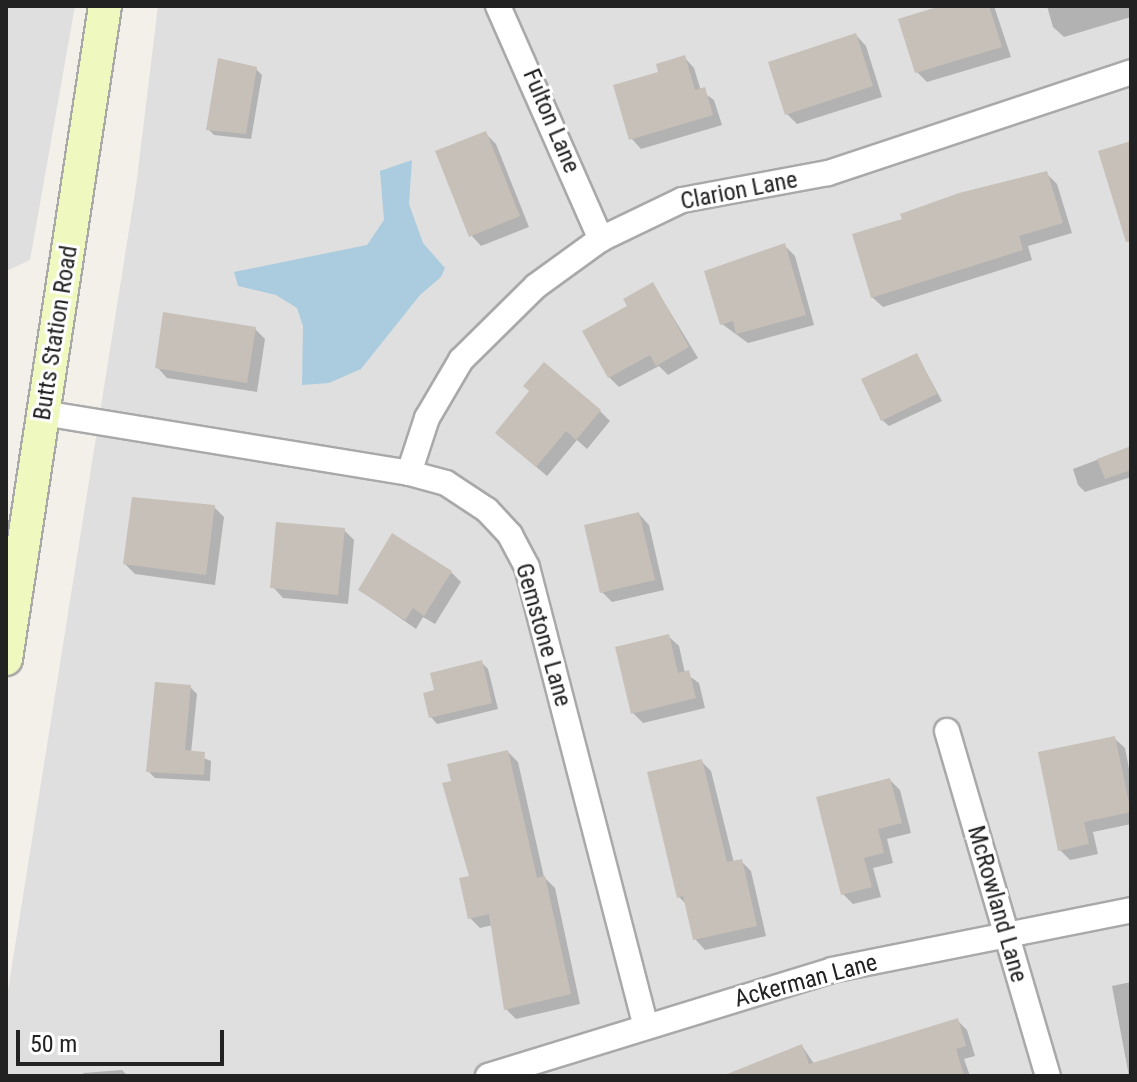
<!DOCTYPE html>
<style>
body{margin:0}
#map{position:relative;width:1137px;height:1082px;overflow:hidden;background:#f2f0e9;font-family:"Roboto Condensed",sans-serif}
div>[style]{position:absolute}
[style*='--x']{left:calc(var(--x)*1px);top:calc(var(--y)*1px);width:calc(var(--w)*1px);rotate:calc(var(--a)*1deg)}
.residential>*{inset:0;background:#e0dfdf}
.water>*{inset:0;background:#aaccde}
.shadow>*{inset:0;background:#0003}
.building>*{inset:0;background:#c7c0b8}
.roads{filter:drop-shadow(2px 0 #a9a9a9) drop-shadow(-2px 0 #a9a9a9) drop-shadow(0 2px #a9a9a9) drop-shadow(0 -2px #a9a9a9)}
.minor>*{height:24px;margin:-12px;padding:0 12px;transform-origin:12px;border-radius:12px;background:#fff}
.secondary>*{height:32px;margin:-16px;padding:0 16px;transform-origin:16px;border-radius:16px;background:#eff9bf}
span{translate:-50% -50%;white-space:nowrap;text-align:center;line-height:1.15;-webkit-text-stroke:6px #fff;paint-order:stroke}
.street-label{font-size:24px;color:#222}
.frame{position:absolute;inset:0;border:8px solid #222;pointer-events:none}
.scale{position:absolute;left:16px;top:1030px;width:208px;height:36px;box-sizing:border-box;border:4px solid #222;border-top:0;padding-left:10px;font-size:24px;line-height:28px;white-space:nowrap;color:#222;-webkit-text-stroke:6px #fff;paint-order:stroke}
</style>
<div id="map">
<div class="residential">
<div style="clip-path:polygon(6px 6px,75px 6px,30px 260px,6px 271px)"></div>
<div style="clip-path:polygon(158px 6px,1131px 6px,1131px 1076px,6px 1076px,6px 1003px,136px 186px)"></div>
</div>
<div class="water">
<div style="clip-path:polygon(412px 160px,409px 204px,423px 243px,445px 268px,441px 277px,420px 295px,361px 369px,329px 383px,302px 385px,303px 326px,297px 308px,276px 295px,238px 286px,234px 272px,367px 245px,384px 220px,380px 171px)"></div>
</div>
<div class="shadow">
<div style="clip-path:polygon(944px 6px,994px 6px,1011px 57px,927px 82px,917px 72px)"></div>
<div style="clip-path:polygon(1047px 6px,1131px 6px,1131px 17px,1064px 37px,1053px 27px)"></div>
<div style="clip-path:polygon(856px 35px,866px 46px,882px 97px,797px 124px,787px 114px)"></div>
<div style="clip-path:polygon(684px 57px,694px 68px,701px 91px,714px 100px,722px 125px,641px 149px,631px 138px,660px 73px)"></div>
<div style="clip-path:polygon(256px 69px,262px 75px,251px 139px,214px 135px,208px 129px)"></div>
<div style="clip-path:polygon(485px 133px,496px 144px,529px 227px,481px 246px,471px 235px)"></div>
<div style="clip-path:polygon(1046px 173px,1057px 184px,1072px 233px,1028px 246px,1032px 260px,883px 307px,872px 297px)"></div>
<div style="clip-path:polygon(785px 246px,795px 256px,814px 325px,748px 343px,722px 324px)"></div>
<div style="clip-path:polygon(653px 284px,698px 358px,668px 375px,659px 366px,619px 387px,609px 377px,630px 307px)"></div>
<div style="clip-path:polygon(255px 329px,265px 339px,257px 392px,167px 378px,157px 367px)"></div>
<div style="clip-path:polygon(917px 355px,942px 401px,889px 426px,882px 420px)"></div>
<div style="clip-path:polygon(600px 411px,610px 421px,587px 449px,577px 440px,547px 476px,508px 443px)"></div>
<div style="clip-path:polygon(1131px 447px,1131px 477px,1085px 492px,1078px 485px,1073px 469px)"></div>
<div style="clip-path:polygon(214px 507px,224px 517px,215px 585px,135px 574px,125px 564px)"></div>
<div style="clip-path:polygon(639px 514px,649px 525px,664px 590px,612px 602px,602px 592px)"></div>
<div style="clip-path:polygon(344px 530px,354px 540px,348px 604px,283px 598px,273px 587px)"></div>
<div style="clip-path:polygon(451px 572px,461px 582px,435px 624px,423px 617px,416px 629px,360px 590px)"></div>
<div style="clip-path:polygon(668px 636px,679px 646px,685px 673px,699px 683px,705px 708px,643px 723px,633px 713px)"></div>
<div style="clip-path:polygon(482px 663px,488px 669px,498px 709px,437px 724px,431px 717px,437px 692px)"></div>
<div style="clip-path:polygon(190px 687px,197px 694px,191px 753px,211px 761px,210px 781px,155px 778px,148px 771px)"></div>
<div style="clip-path:polygon(1114px 738px,1125px 748px,1131px 779px,1131px 824px,1093px 832px,1098px 854px,1070px 860px,1060px 850px)"></div>
<div style="clip-path:polygon(508px 752px,518px 762px,544px 877px,555px 888px,580px 1004px,516px 1019px,506px 1009px,493px 925px,480px 928px,470px 918px,471px 878px)"></div>
<div style="clip-path:polygon(701px 761px,711px 771px,734px 863px,741px 861px,751px 871px,766px 936px,705px 950px,695px 939px,688px 906px,679px 897px)"></div>
<div style="clip-path:polygon(890px 780px,900px 790px,911px 833px,887px 839px,893px 863px,873px 868px,881px 897px,853px 904px,843px 894px)"></div>
<div style="clip-path:polygon(1131px 982px,1131px 1076px,1129px 1076px,1112px 986px)"></div>
<div style="clip-path:polygon(957px 1020px,967px 1030px,975px 1056px,964px 1059px,970px 1076px,725px 1076px,802px 1046px,815px 1065px)"></div>
<div style="clip-path:polygon(122px 1070px,128px 1076px,83px 1076px,83px 1073px)"></div>
</div>
<div class="building">
<div style="clip-path:polygon(940px 6px,989px 6px,1002px 47px,915px 73px,898px 19px)"></div>
<div style="clip-path:polygon(856px 33px,873px 86px,785px 115px,768px 62px)"></div>
<div style="clip-path:polygon(685px 55px,695px 90px,705px 87px,713px 115px,629px 140px,613px 85px,658px 72px,656px 64px)"></div>
<div style="clip-path:polygon(218px 58px,257px 67px,246px 134px,206px 130px)"></div>
<div style="clip-path:polygon(486px 131px,520px 216px,469px 237px,435px 151px)"></div>
<div style="clip-path:polygon(1131px 141px,1131px 242px,1126px 242px,1098px 151px)"></div>
<div style="clip-path:polygon(1047px 171px,1063px 223px,1019px 236px,1023px 250px,871px 298px,852px 234px,902px 219px,900px 214px,959px 193px)"></div>
<div style="clip-path:polygon(785px 243px,806px 315px,736px 334px,733px 321px,720px 325px,704px 271px)"></div>
<div style="clip-path:polygon(653px 282px,689px 347px,656px 366px,650px 355px,608px 378px,582px 331px,627px 306px,623px 299px)"></div>
<div style="clip-path:polygon(163px 312px,256px 327px,247px 383px,155px 368px)"></div>
<div style="clip-path:polygon(917px 353px,937px 394px,881px 421px,861px 379px)"></div>
<div style="clip-path:polygon(544px 362px,601px 410px,576px 440px,566px 431px,536px 467px,495px 433px,529px 391px,523px 386px)"></div>
<div style="clip-path:polygon(1131px 446px,1131px 470px,1105px 479px,1097px 459px)"></div>
<div style="clip-path:polygon(132px 497px,215px 505px,206px 575px,123px 564px)"></div>
<div style="clip-path:polygon(639px 512px,655px 580px,600px 593px,584px 525px)"></div>
<div style="clip-path:polygon(276px 522px,345px 528px,338px 595px,270px 588px)"></div>
<div style="clip-path:polygon(392px 533px,452px 571px,424px 616px,413px 608px,405px 620px,358px 590px)"></div>
<div style="clip-path:polygon(669px 634px,678px 673px,689px 670px,696px 698px,631px 714px,615px 647px)"></div>
<div style="clip-path:polygon(482px 660px,492px 703px,429px 718px,423px 693px,434px 690px,430px 673px)"></div>
<div style="clip-path:polygon(155px 682px,191px 685px,185px 750px,205px 752px,204px 775px,146px 772px)"></div>
<div style="clip-path:polygon(1115px 736px,1131px 812px,1084px 822px,1089px 844px,1058px 851px,1038px 752px)"></div>
<div style="clip-path:polygon(508px 750px,537px 878px,545px 876px,571px 994px,504px 1010px,489px 914px,468px 919px,459px 878px,469px 876px,442px 783px,451px 781px,447px 764px)"></div>
<div style="clip-path:polygon(702px 759px,727px 862px,742px 859px,757px 926px,693px 940px,683px 896px,677px 898px,647px 772px)"></div>
<div style="clip-path:polygon(890px 778px,902px 823px,878px 829px,884px 853px,864px 858px,872px 887px,841px 895px,816px 797px)"></div>
<div style="clip-path:polygon(958px 1018px,966px 1046px,956px 1049px,964px 1076px,722px 1076px,802px 1044px,809px 1064px)"></div>
</div>
<div class="roads">
<div class="minor">
<div style="--x:498;--y:6;--w:255;--a:66.2"></div>
<div style="--x:43;--y:413;--w:371;--a:9.3"></div>
<div style="--x:409;--y:473;--w:38;--a:15"></div>
<div style="--x:446;--y:483;--w:49;--a:33.4"></div>
<div style="--x:487;--y:510;--w:34;--a:47"></div>
<div style="--x:510;--y:535;--w:36;--a:62"></div>
<div style="--x:527;--y:567;--w:475;--a:75.5"></div>
<div style="--x:409;--y:473;--w:58;--a:-71.9"></div>
<div style="--x:427;--y:418;--w:67;--a:-59.6"></div>
<div style="--x:461;--y:360;--w:105;--a:-44.6"></div>
<div style="--x:536;--y:286;--w:80;--a:-35.9"></div>
<div style="--x:601;--y:239;--w:90;--a:-25.7"></div>
<div style="--x:682;--y:200;--w:148;--a:-10.5"></div>
<div style="--x:828;--y:173;--w:319;--a:-18.4"></div>
<div style="--x:947;--y:731;--w:359;--a:73.7"></div>
<div style="--x:488;--y:1076;--w:360;--a:-17.1"></div>
<div style="--x:832;--y:970;--w:305;--a:-11.3"></div>
</div>
<div class="secondary">
<div style="--x:6;--y:659;--w:660;--a:-81.38"></div>
</div>
</div>
<div class="street-label">
<span style="left:551px;top:121px;rotate:67deg">Fulton Lane</span>
<span style="left:739px;top:191px;rotate:-11deg">Clarion Lane</span>
<span style="left:56px;top:333px;rotate:-81deg">Butts Station Road</span>
<span style="left:543px;top:635px;rotate:74deg">Gemstone Lane</span>
<span style="left:997px;top:904px;rotate:74deg">McRowland Lane</span>
<span style="left:806px;top:981px;rotate:-15deg">Ackerman Lane</span>
</div>
<div class="frame"></div>
<div class="scale">50 m</div>
</div>
